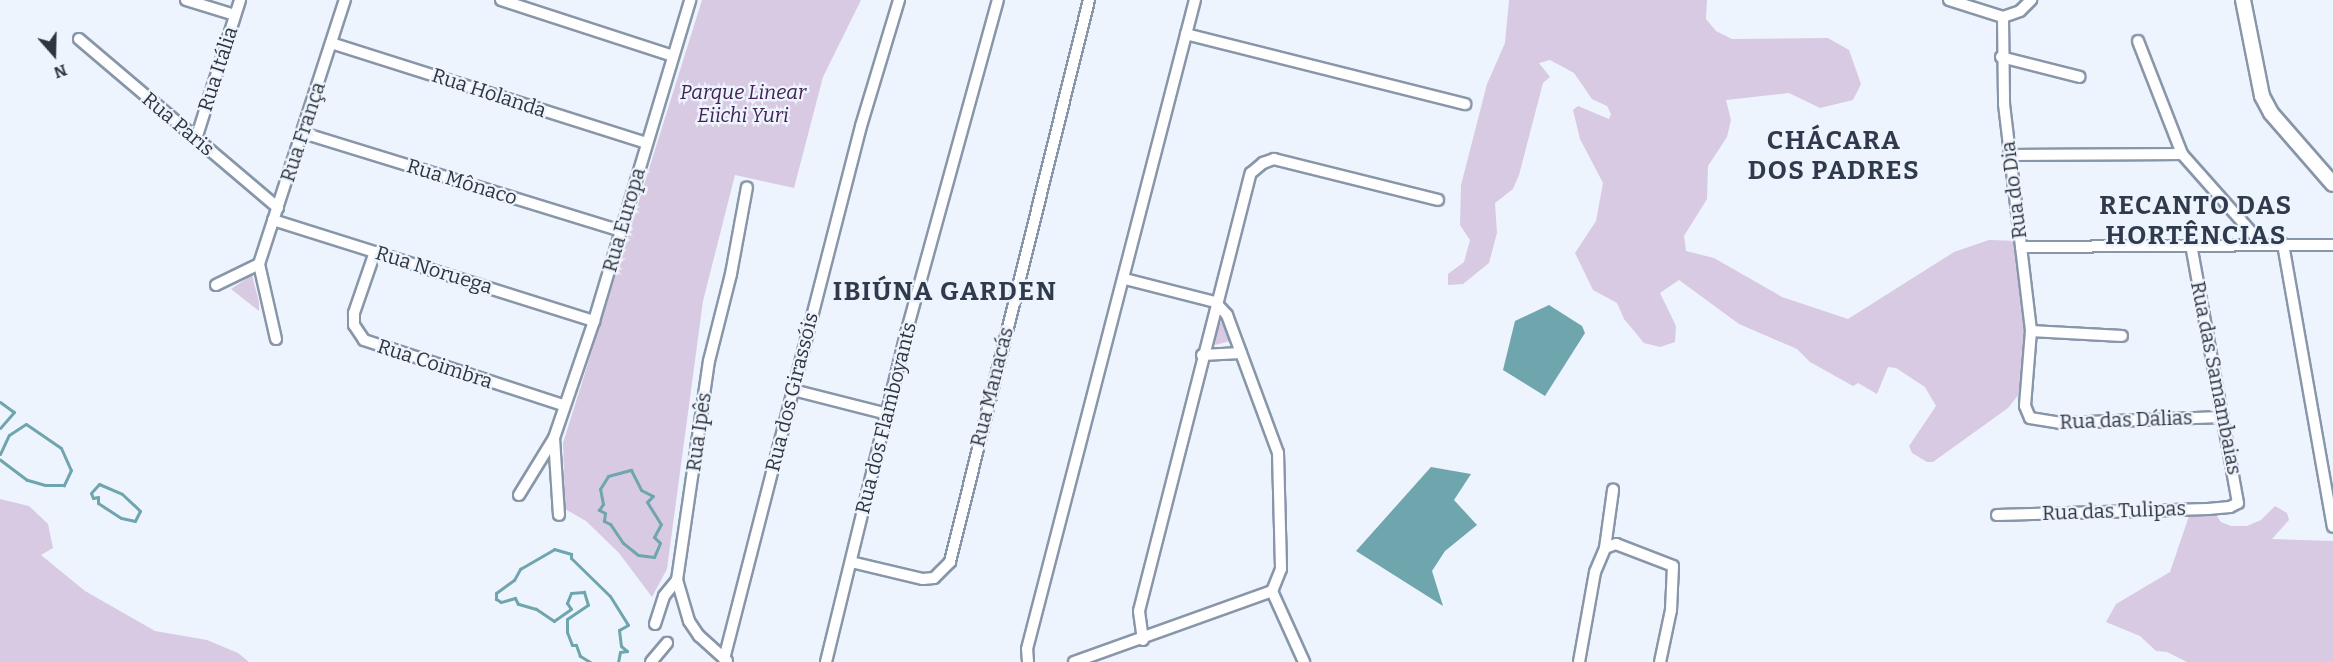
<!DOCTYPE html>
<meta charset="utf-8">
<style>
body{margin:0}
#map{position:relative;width:2333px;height:662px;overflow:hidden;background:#eef4fd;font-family:Bitter,serif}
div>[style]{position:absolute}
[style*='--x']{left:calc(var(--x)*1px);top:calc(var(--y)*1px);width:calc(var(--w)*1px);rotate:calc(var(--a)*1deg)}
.green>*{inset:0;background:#d8cae3}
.water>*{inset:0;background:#6fa5ad}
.stream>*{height:3px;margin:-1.5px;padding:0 1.5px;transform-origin:1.5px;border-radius:1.5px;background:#6fa5ad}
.roads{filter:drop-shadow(2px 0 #8896aa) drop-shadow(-2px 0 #8896aa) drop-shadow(0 2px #8896aa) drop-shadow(0 -2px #8896aa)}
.minor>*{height:10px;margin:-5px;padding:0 5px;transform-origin:5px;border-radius:5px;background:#fff}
.secondary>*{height:14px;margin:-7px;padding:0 7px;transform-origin:7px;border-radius:7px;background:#fff}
span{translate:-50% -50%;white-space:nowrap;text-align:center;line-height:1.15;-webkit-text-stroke:4.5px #eef4fd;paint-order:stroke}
.street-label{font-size:20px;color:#2f353d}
.park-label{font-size:20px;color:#402353;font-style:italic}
.district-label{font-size:26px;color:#2f3a4c;font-weight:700;letter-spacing:1.5px}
.north{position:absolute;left:24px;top:24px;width:60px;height:60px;-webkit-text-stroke:4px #eef4fd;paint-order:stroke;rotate:160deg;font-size:16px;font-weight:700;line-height:24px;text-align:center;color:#2f353d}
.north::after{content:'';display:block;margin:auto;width:21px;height:27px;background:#2f353d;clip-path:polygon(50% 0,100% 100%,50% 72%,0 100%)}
</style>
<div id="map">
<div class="green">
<div style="clip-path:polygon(702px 0,861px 0,823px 77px,794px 188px,735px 175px,703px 301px,667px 569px,652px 597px,619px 553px,586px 521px,565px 509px,563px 443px)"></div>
<div style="clip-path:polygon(1509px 0,1707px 0,1706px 19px,1716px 31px,1732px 39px,1828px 38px,1849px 50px,1861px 84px,1853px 100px,1820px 108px,1789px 93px,1726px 100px,1731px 120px,1727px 137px,1708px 166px,1707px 199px,1684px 236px,1686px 251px,1714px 258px,1782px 297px,1848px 319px,1954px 252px,1989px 240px,2021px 241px,2028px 361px,2020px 393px,2008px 408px,1933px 462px,1927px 462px,1912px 453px,1909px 446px,1936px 406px,1925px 387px,1896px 368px,1888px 367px,1877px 394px,1858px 383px,1853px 386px,1810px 362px,1797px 349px,1739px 324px,1679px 280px,1660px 293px,1676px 326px,1675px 342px,1660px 347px,1644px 343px,1624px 319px,1617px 303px,1593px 290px,1575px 253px,1596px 221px,1603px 183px,1580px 139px,1573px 110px,1578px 106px,1609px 119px,1611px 114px,1607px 106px,1592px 99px,1574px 73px,1550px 60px,1539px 63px,1550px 77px,1543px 83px,1519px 175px,1513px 189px,1495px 203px,1497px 233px,1489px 263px,1463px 284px,1448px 285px,1448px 274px,1464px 262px,1470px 240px,1460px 225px,1461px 185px,1487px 84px,1505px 43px)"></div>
<div style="clip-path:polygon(252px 275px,259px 302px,259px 311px,231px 289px)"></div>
<div style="clip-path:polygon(1222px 322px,1230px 341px,1215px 345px,1218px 324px)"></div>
<div style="clip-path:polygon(0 499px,29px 506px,48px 524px,53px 548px,41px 555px,85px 591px,155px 631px,207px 640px,238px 653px,249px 662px,0 662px)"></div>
<div style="clip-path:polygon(2210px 506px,2221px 522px,2231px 526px,2247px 526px,2261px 520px,2275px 506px,2287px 513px,2289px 520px,2272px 539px,2333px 541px,2333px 662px,2187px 662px,2167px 652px,2156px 651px,2140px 636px,2106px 622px,2116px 604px,2170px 572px,2190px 513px)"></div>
</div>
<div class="water">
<div style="clip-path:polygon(1549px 305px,1582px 326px,1585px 333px,1545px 396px,1503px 370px,1515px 321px)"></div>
<div style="clip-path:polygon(1431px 467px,1471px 474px,1454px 500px,1477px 525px,1445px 551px,1432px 571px,1443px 606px,1356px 551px)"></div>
</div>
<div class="stream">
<div style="--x:0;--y:402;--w:17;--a:36"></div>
<div style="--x:14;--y:412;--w:21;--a:131"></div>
<div style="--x:0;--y:454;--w:21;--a:-65"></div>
<div style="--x:9;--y:435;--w:20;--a:-33"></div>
<div style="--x:26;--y:424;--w:42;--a:34.4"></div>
<div style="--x:61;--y:448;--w:24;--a:66"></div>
<div style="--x:71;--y:470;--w:17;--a:115"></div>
<div style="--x:64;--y:485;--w:19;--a:180"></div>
<div style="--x:45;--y:485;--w:19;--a:-164"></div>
<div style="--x:27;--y:480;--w:34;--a:-143"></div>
<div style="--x:631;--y:470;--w:22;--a:63"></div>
<div style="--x:641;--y:490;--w:13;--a:27"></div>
<div style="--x:653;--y:496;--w:8;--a:135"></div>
<div style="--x:647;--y:502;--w:26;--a:58"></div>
<div style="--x:661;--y:524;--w:15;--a:118"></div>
<div style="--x:654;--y:537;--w:8;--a:45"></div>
<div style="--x:660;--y:543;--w:15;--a:113"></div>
<div style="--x:654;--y:557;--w:16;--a:-173"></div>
<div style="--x:638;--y:555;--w:19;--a:-141"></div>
<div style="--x:623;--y:543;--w:23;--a:-124"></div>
<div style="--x:610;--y:524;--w:7;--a:-153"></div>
<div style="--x:604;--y:521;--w:8;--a:-83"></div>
<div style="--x:605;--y:513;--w:7;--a:-153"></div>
<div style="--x:599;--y:510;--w:7;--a:-56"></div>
<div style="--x:603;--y:504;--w:15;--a:-101"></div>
<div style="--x:600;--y:489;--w:15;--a:-58"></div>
<div style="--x:608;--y:476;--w:24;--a:-15"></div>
<div style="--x:99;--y:484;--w:25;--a:23"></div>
<div style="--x:122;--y:494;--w:16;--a:43"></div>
<div style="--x:134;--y:505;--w:8;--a:45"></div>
<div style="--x:140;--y:511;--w:11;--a:117"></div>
<div style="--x:135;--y:521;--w:14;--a:-168"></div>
<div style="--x:121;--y:518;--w:27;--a:-147"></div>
<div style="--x:98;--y:503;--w:6;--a:-90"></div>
<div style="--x:98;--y:497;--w:5;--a:169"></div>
<div style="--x:93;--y:498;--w:5;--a:-112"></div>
<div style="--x:91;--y:493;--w:12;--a:-48"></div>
<div style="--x:590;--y:662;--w:12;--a:-149"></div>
<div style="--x:580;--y:656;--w:12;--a:-110"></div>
<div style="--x:576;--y:645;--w:4;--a:180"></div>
<div style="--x:572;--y:645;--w:14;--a:-111"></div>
<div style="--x:567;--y:632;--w:13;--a:-90"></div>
<div style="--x:567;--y:619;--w:25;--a:-34"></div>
<div style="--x:588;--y:605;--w:14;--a:-107"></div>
<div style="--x:584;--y:592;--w:13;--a:176"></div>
<div style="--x:571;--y:593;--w:11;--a:112"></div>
<div style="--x:567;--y:603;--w:7;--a:56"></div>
<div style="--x:571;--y:609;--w:21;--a:145"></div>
<div style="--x:554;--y:621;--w:22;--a:-146"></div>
<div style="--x:536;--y:609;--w:19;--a:-164"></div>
<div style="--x:518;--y:604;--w:7;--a:-117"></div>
<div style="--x:515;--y:598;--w:15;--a:164"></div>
<div style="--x:501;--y:602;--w:6;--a:-149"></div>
<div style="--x:496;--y:599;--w:6;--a:-90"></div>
<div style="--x:496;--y:593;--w:22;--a:-36"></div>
<div style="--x:514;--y:580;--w:13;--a:-61"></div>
<div style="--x:520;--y:569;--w:39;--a:-30"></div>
<div style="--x:554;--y:549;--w:18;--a:16"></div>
<div style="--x:571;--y:554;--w:4;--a:90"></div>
<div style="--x:571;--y:558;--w:54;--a:44.3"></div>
<div style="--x:610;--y:596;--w:34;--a:58"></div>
<div style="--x:628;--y:625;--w:10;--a:151"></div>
<div style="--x:619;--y:630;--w:16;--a:83"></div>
<div style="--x:621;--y:646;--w:8;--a:40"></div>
<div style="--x:627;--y:651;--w:7;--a:172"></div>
<div style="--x:620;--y:652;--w:10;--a:101"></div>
</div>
<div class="roads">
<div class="minor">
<div style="--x:186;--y:0;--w:51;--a:17"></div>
<div style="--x:501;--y:0;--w:181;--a:18"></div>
<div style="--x:1949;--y:0;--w:57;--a:17.5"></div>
<div style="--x:2003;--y:17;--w:87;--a:89.3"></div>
<div style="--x:2004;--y:104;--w:229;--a:83.2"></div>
<div style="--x:2031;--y:331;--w:75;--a:94.6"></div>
<div style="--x:2025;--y:406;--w:13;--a:67"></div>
<div style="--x:2030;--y:418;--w:30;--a:9"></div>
<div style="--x:2060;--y:423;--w:163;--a:-2.1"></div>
<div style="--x:2003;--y:17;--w:18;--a:-19"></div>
<div style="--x:2020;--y:11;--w:16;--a:-45"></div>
<div style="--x:1186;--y:34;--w:288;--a:14.1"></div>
<div style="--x:79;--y:39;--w:261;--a:40.3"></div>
<div style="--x:2138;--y:41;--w:121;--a:68.7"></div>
<div style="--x:2182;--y:154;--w:120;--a:48.4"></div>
<div style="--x:331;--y:43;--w:331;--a:17.6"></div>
<div style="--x:2001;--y:57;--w:81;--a:14.2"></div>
<div style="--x:303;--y:133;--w:333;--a:17.1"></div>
<div style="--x:196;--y:139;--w:146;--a:-72.4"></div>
<div style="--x:2010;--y:155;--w:172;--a:-0.3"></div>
<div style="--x:273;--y:220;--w:337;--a:17.5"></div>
<div style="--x:2283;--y:244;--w:287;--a:80"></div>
<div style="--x:2021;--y:247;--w:312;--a:-0.4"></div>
<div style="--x:375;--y:252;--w:65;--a:109"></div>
<div style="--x:354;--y:313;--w:12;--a:90"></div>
<div style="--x:354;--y:325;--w:18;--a:56"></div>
<div style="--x:364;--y:340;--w:209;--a:18.1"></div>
<div style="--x:1125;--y:279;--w:93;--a:14.3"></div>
<div style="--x:1215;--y:302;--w:18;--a:47"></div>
<div style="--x:1227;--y:315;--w:147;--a:69.7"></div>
<div style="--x:1278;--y:453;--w:116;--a:88.5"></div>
<div style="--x:1281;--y:569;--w:24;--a:112"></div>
<div style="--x:216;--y:285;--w:48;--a:-26"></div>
<div style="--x:2031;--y:331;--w:91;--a:3.1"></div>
<div style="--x:276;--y:339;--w:77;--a:-102.8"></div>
<div style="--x:259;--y:264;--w:278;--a:-72"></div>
<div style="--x:1202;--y:355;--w:39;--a:-3"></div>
<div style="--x:793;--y:390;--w:97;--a:14.3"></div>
<div style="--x:554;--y:438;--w:77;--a:86.3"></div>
<div style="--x:519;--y:495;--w:67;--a:-58.4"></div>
<div style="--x:554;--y:438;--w:124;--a:-71.1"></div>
<div style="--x:594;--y:321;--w:335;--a:-73.3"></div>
<div style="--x:1997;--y:515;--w:211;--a:-1.6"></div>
<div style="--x:2208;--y:509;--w:22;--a:-5"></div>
<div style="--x:2230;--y:507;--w:9;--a:-27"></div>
<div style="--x:2238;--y:503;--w:262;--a:-100.3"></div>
<div style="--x:1605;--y:548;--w:12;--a:-20"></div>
<div style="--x:1616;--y:544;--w:61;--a:21.1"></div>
<div style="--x:1673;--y:566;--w:44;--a:92.6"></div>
<div style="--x:1671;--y:610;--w:53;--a:101.9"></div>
<div style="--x:851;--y:562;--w:74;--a:13.3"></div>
<div style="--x:923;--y:579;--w:11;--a:-5"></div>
<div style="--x:934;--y:578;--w:23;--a:-45"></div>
<div style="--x:950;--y:562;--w:579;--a:-76.11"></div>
<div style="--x:1272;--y:591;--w:78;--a:65.7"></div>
<div style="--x:655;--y:624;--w:29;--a:-72"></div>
<div style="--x:664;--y:596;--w:21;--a:-51"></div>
<div style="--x:1143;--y:640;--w:29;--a:-98"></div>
<div style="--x:1139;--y:611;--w:452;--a:-75.7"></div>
<div style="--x:1251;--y:173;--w:16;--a:-40"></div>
<div style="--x:1263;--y:163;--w:12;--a:-20"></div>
<div style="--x:1274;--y:159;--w:169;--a:14"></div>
<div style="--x:724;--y:659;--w:550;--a:-75.58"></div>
<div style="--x:861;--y:126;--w:132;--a:-73.2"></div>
<div style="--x:727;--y:661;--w:38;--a:-138"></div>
<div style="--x:699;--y:636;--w:18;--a:-124"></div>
<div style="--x:689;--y:621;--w:43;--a:-106.3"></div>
<div style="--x:677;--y:580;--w:221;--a:-81.7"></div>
<div style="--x:709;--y:361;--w:90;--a:-75.8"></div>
<div style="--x:731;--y:274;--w:88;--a:-79.6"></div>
<div style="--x:651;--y:662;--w:25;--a:-50"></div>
<div style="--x:826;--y:662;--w:342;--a:-76.3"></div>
<div style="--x:907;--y:330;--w:342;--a:-74.6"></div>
<div style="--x:1028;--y:662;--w:13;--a:-94"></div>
<div style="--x:1027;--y:649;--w:670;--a:-75.49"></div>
<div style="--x:1074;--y:662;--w:210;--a:-19.7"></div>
<div style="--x:1579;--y:662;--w:91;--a:-79.9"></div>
<div style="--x:1595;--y:572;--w:26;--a:-67"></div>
<div style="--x:1605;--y:548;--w:59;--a:-82.1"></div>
</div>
<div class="secondary">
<div style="--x:2243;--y:0;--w:98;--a:78.8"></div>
<div style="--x:2262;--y:96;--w:19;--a:62"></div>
<div style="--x:2271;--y:113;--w:94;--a:48.9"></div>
</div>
</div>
<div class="street-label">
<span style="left:218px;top:69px;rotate:-72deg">Rua Itália</span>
<span style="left:489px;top:93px;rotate:18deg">Rua Holanda</span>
<span style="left:178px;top:124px;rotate:40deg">Rua Paris</span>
<span style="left:303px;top:132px;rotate:-72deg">Rua França</span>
<span style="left:462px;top:182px;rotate:17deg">Rua Mônaco</span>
<span style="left:2014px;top:190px;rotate:-97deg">Rua do Dia</span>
<span style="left:624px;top:220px;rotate:-74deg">Rua Europa</span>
<span style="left:434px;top:270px;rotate:17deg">Rua Noruega</span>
<span style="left:435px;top:364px;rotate:18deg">Rua Coimbra</span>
<span style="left:2216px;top:378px;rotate:79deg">Rua das Samambaias</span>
<span style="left:992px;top:387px;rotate:-76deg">Rua Manacás</span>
<span style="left:792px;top:392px;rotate:-76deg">Rua dos Girassóis</span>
<span style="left:886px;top:418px;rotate:-76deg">Rua dos Flamboyants</span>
<span style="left:2126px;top:420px;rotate:-2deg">Rua das Dálias</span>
<span style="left:699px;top:432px;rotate:-82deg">Rua Ipês</span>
<span style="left:2114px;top:511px;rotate:-2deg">Rua das Tulipas</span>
</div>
<div class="park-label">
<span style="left:743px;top:104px">Parque Linear<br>Eiichi Yuri</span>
</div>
<div class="district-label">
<span style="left:1834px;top:156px">CHÁCARA<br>DOS PADRES</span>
<span style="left:2196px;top:221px">RECANTO DAS<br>HORTÊNCIAS</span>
<span style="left:945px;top:292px">IBIÚNA GARDEN</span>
</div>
<div class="north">N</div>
</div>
